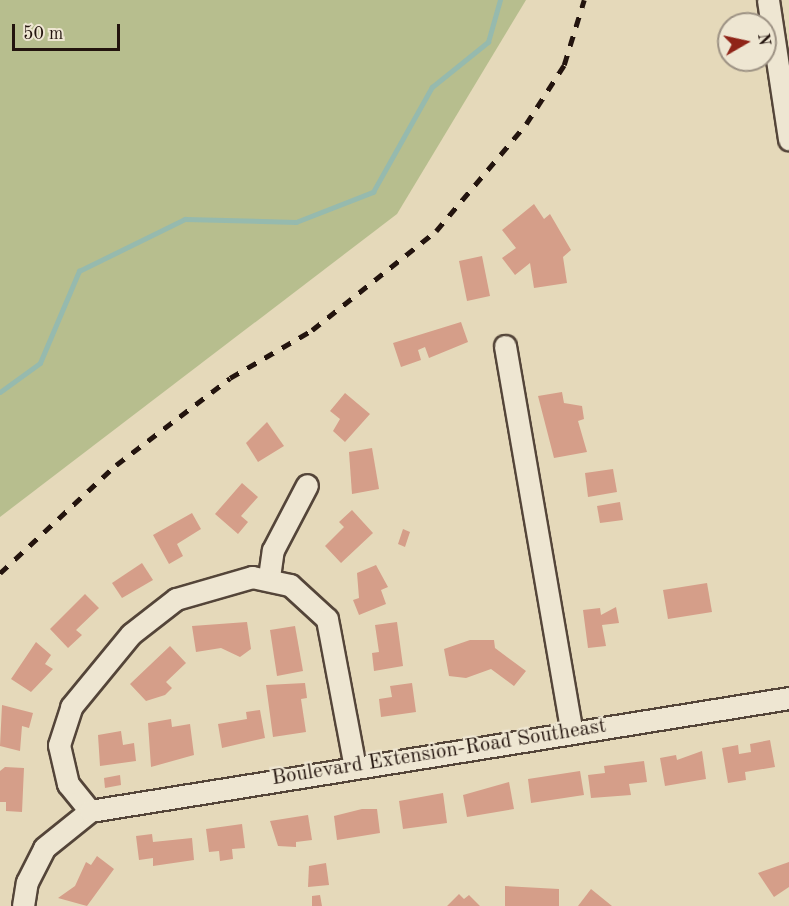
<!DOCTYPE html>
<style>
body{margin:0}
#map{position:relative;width:789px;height:906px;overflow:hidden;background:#e5d9ba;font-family:"Old Standard TT",serif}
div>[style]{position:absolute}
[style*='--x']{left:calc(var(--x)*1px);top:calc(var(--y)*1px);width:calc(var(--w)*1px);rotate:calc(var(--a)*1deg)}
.green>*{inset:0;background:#b7be8e}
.stream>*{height:4.5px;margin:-2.25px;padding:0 2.25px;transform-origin:2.25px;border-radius:2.25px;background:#96baae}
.building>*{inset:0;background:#d59e89}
.roads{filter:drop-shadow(2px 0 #544539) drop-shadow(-2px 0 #544539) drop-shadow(0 2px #544539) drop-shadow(0 -2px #544539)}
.minor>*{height:21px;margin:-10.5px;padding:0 10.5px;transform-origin:10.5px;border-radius:10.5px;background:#eee6d2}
.rail>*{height:4.5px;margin-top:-2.25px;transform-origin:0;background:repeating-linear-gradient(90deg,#23140e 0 10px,transparent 0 20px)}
span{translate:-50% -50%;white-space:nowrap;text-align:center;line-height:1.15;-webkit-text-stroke:4.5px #eee6d2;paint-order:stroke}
.street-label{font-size:21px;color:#23140e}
.north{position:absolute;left:717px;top:12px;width:60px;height:60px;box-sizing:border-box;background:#eee6d2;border:2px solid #9d9284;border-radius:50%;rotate:81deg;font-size:16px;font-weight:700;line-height:24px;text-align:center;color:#23140e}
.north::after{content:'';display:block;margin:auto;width:21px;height:27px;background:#8f2418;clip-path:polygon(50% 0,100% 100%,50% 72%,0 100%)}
.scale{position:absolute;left:12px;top:24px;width:108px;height:27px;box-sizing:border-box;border:3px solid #23140e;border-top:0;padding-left:8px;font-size:18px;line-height:21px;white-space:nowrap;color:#23140e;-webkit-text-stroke:4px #eee6d2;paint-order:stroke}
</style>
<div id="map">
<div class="green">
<div style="clip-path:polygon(0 0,526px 0,397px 214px,0 517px)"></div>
</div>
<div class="stream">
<div style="--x:0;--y:392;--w:49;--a:-35.9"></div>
<div style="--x:40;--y:363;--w:100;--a:-67"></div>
<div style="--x:79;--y:271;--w:118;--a:-26.1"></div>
<div style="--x:185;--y:219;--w:111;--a:1.5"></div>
<div style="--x:296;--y:222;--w:83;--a:-21.3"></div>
<div style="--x:373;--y:192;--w:120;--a:-60.7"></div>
<div style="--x:432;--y:87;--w:72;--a:-38.8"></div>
<div style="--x:488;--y:42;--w:44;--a:-74.1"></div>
</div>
<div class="building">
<div style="clip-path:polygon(534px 204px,544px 219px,550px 214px,571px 250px,563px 257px,567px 283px,534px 288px,530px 263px,515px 275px,502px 258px,516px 248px,502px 230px)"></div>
<div style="clip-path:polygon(482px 256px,490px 296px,467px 301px,459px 261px)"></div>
<div style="clip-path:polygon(461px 322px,468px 342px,429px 358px,425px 347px,418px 350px,421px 360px,401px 367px,393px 343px)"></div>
<div style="clip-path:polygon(562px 392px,564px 403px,582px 406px,584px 419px,578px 421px,587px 452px,554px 458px,538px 396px)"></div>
<div style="clip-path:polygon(345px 393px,370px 414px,345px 442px,333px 431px,340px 419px,330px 411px)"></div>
<div style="clip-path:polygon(267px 422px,284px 446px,258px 462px,246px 443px)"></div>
<div style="clip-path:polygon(372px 448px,379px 489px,352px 494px,349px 452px)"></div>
<div style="clip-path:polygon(613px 469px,617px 492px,588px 497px,585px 473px)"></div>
<div style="clip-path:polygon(242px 483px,258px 497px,241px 516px,248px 522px,238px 534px,215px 514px)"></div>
<div style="clip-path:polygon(620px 502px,623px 520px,600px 523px,597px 506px)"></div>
<div style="clip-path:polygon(352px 510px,373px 533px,341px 563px,325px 546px,344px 527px,339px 522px)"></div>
<div style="clip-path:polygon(192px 513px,201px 529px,177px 544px,183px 556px,169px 564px,153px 535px)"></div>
<div style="clip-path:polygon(403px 529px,410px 532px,405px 547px,398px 544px)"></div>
<div style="clip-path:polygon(142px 563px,153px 580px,122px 598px,112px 583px)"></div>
<div style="clip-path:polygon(376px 565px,388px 587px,381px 590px,386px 604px,359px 615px,353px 600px,359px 598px,357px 573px)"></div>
<div style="clip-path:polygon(707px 583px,712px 612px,668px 619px,663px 590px)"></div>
<div style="clip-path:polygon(85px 594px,99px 608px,76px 630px,82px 635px,68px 648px,50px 629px)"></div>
<div style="clip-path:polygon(616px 607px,619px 623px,602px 625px,606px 646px,588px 648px,583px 610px,600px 608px,601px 615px)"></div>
<div style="clip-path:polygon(247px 622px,251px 649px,240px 657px,221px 648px,196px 652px,192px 626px)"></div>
<div style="clip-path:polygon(397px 622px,403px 666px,374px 671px,372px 653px,379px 652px,375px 625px)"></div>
<div style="clip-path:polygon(295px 626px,303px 671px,277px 676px,270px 630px)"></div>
<div style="clip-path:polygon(470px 640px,494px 640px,495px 648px,526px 671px,514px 686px,491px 669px,466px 678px,449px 676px,444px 649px)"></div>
<div style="clip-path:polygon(36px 642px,51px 655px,45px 664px,53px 669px,31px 692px,11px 679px)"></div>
<div style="clip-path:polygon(170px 646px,186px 663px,166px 682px,172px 688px,165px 695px,146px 701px,130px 684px)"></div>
<div style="clip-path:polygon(305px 683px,307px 698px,301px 699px,306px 732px,273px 737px,266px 685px)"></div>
<div style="clip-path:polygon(412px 683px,416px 712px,381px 717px,379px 699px,392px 697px,390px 686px)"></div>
<div style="clip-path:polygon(2px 705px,33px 713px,29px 728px,22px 726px,20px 751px,0 746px)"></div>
<div style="clip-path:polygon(260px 710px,265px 738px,222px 748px,218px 724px,247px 719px,246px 712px)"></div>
<div style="clip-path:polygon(171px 719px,172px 727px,190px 724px,194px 755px,151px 767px,148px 723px)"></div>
<div style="clip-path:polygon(121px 731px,123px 745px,134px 743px,136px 761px,100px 766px,98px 735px)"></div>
<div style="clip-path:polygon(770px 740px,775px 767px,745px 772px,746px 780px,728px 783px,722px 748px,738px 745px,739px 754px,751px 752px,750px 744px)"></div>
<div style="clip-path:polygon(702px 751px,706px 779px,665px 786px,660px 758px,676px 755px,677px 760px)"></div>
<div style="clip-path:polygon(644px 761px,647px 782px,629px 784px,631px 795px,591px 798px,588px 775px,605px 773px,604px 766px)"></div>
<div style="clip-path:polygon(5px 767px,24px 768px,22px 812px,6px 811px,6px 802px,0 802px,0 771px)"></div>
<div style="clip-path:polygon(580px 771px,584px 795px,531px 803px,528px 779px)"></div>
<div style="clip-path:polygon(120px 775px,121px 785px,105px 788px,104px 778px)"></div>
<div style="clip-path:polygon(509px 782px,514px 809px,467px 817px,463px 795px)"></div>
<div style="clip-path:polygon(443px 793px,447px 823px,403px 829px,399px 801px)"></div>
<div style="clip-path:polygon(362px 809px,377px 809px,380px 833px,337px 840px,334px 816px)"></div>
<div style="clip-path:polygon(308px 815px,312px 840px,296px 842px,296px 847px,278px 846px,270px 821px)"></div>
<div style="clip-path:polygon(242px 824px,245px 848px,232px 849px,233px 859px,220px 861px,219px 851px,209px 852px,206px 829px)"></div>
<div style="clip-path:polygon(152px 834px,153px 842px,192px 838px,194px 860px,153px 866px,153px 858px,139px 860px,136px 836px)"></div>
<div style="clip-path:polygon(97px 856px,114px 869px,87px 906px,58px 898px,75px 886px,86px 862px,91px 865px)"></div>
<div style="clip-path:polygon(789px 862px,789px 887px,774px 897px,758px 873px)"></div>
<div style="clip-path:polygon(326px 863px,329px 885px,308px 887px,309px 866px)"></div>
<div style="clip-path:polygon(505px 886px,559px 889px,559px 906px,505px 906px)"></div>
<div style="clip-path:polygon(591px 889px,612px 906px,578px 906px)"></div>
<div style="clip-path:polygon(459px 894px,464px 899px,469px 895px,480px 906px,447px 906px)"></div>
<div style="clip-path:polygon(320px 895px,322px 906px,312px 906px,312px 896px)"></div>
</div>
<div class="roads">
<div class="minor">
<div style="--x:768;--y:0;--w:141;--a:81.4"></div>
<div style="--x:505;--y:346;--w:390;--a:80.2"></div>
<div style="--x:269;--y:577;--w:27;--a:-82"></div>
<div style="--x:273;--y:550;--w:73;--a:-62.4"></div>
<div style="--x:90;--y:811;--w:35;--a:-129"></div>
<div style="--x:68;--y:784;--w:40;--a:-103"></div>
<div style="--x:59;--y:745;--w:40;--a:-72"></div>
<div style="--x:71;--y:707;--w:94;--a:-50.6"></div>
<div style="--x:131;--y:634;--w:57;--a:-37.9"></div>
<div style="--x:176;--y:599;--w:79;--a:-16.1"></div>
<div style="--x:252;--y:577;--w:39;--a:12"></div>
<div style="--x:290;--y:585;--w:50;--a:42.6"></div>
<div style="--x:327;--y:619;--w:151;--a:79.3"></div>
<div style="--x:23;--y:906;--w:24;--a:-81"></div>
<div style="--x:27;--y:882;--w:38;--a:-63"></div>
<div style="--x:44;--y:848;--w:59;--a:-38.8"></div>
<div style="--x:90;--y:811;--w:708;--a:-9.18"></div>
</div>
</div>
<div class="rail">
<div style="--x:0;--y:573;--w:158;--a:-43"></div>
<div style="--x:116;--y:465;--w:143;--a:-37.3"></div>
<div style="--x:230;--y:378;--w:95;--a:-30.3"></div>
<div style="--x:312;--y:330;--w:159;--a:-38.6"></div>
<div style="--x:436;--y:231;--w:140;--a:-49.9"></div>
<div style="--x:526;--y:124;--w:70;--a:-57.2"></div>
<div style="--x:564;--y:65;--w:68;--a:-72.9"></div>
</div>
<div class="street-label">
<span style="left:439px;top:753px;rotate:-9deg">Boulevard Extension-Road Southeast</span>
</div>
<div class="north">N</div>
<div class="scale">50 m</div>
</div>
